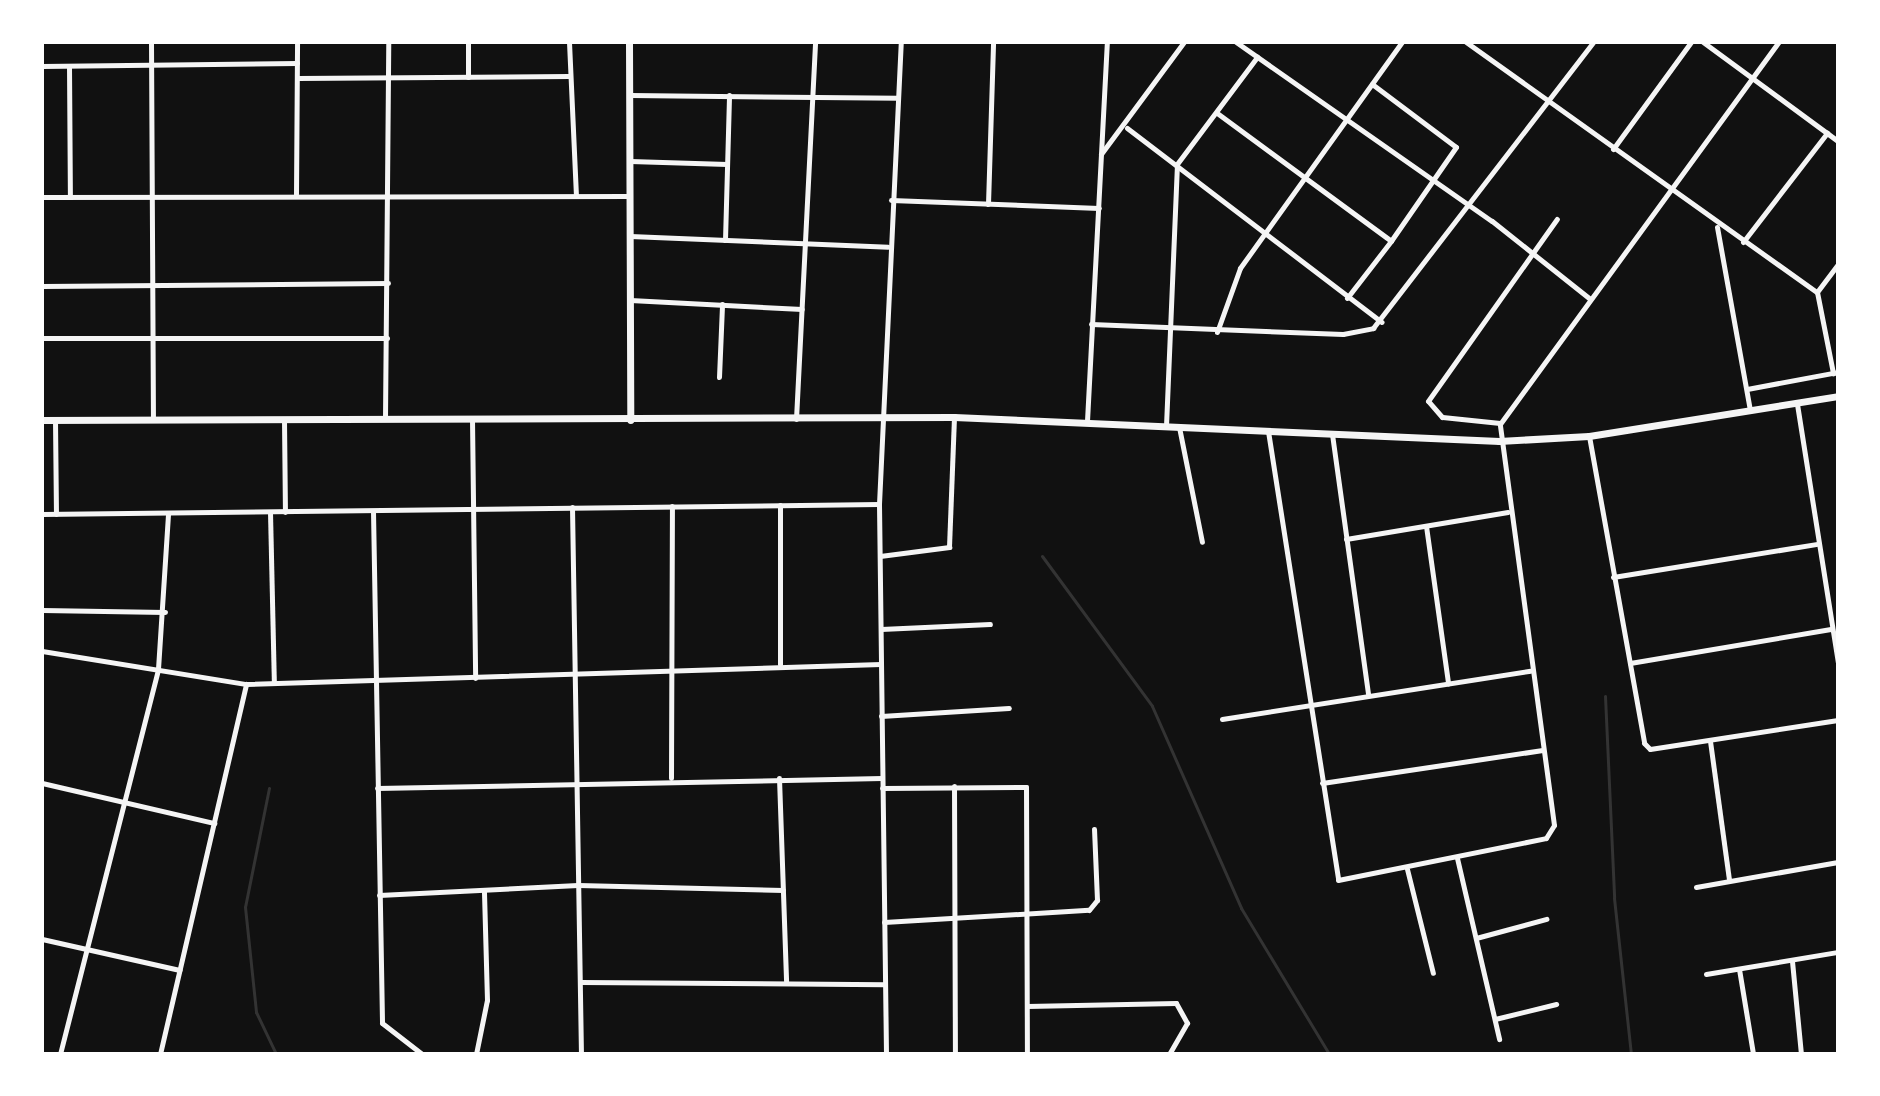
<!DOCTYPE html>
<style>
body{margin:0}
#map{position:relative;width:1880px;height:1096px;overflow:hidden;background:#111;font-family:Lora,serif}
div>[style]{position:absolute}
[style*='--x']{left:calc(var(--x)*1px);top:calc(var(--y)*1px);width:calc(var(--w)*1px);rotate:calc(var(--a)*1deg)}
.stream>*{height:3px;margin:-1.5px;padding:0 1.5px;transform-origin:1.5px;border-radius:1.5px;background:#333}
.minor>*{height:5px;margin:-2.5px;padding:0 2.5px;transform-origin:2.5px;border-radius:2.5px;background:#f5f5f5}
.tertiary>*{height:7px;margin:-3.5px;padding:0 3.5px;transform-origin:3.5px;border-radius:3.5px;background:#f5f5f5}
span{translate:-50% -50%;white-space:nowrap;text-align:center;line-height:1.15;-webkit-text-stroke:8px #fff;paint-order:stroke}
.frame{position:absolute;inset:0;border:44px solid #fff;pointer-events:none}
</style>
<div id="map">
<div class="stream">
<div style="--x:1042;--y:556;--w:186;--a:53.7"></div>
<div style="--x:1152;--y:706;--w:221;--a:66.2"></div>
<div style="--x:1241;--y:908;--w:170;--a:58.9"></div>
<div style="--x:1605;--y:696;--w:202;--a:87.4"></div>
<div style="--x:1614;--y:898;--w:157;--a:83.8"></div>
<div style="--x:269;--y:788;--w:121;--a:101.4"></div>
<div style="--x:245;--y:907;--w:106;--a:84"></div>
<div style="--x:256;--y:1012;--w:47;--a:64.5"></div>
</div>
<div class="minor">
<div style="--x:151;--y:42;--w:378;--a:89.7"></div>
<div style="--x:468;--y:42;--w:35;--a:90"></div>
<div style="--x:569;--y:42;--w:153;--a:87.4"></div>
<div style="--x:1236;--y:42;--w:312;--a:35"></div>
<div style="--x:1492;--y:221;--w:125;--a:38.5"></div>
<div style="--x:1466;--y:42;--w:431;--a:35.5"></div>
<div style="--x:1817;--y:292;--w:83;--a:78.8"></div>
<div style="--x:1703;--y:42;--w:167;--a:36.3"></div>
<div style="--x:42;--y:66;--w:255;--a:-0.7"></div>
<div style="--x:69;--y:66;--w:131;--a:89.6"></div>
<div style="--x:297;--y:78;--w:272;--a:-0.4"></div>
<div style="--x:1372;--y:84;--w:105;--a:36.9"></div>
<div style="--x:1456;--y:147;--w:114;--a:124.7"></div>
<div style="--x:630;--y:95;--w:268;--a:0.6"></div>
<div style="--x:1217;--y:113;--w:216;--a:36.3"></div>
<div style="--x:1391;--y:241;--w:72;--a:127.7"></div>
<div style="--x:1127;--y:128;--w:320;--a:37.3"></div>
<div style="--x:1613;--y:149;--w:132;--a:-53.9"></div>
<div style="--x:1101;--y:154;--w:139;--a:-53.5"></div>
<div style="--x:630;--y:161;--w:97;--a:1.8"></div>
<div style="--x:296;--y:194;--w:152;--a:-89.6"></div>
<div style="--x:42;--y:197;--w:587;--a:-0.1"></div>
<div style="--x:891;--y:200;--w:208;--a:2.2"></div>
<div style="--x:988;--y:204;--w:162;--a:-88.2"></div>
<div style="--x:1717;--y:227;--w:186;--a:79.8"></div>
<div style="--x:630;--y:236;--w:258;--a:2.4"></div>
<div style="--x:725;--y:240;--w:145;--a:-88.4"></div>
<div style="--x:1743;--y:242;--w:138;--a:-52.4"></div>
<div style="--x:42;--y:286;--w:346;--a:-0.5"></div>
<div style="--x:1817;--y:292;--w:35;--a:-53"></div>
<div style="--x:630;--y:300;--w:172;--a:3"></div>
<div style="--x:1091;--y:324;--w:252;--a:2.3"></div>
<div style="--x:1343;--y:334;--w:31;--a:-11"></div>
<div style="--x:1373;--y:328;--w:361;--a:-52.4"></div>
<div style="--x:1217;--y:332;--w:68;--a:-70.2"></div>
<div style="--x:1240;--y:268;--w:278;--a:-54.4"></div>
<div style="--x:42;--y:338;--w:345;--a:0"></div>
<div style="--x:719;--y:377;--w:73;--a:-87.6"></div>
<div style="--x:1747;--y:389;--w:93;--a:-10.6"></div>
<div style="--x:1797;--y:404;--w:262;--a:81"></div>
<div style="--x:385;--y:418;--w:376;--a:-89.5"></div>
<div style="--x:472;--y:419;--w:259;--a:89.3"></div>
<div style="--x:796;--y:419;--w:377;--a:-87.1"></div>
<div style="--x:55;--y:420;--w:94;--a:89.4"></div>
<div style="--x:284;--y:420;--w:92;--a:89.4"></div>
<div style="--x:1087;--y:421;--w:380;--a:-87"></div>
<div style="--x:1500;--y:423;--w:58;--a:-174.1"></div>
<div style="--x:1442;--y:417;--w:21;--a:-131"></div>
<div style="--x:1428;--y:401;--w:223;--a:-54.7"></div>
<div style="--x:1166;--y:426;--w:262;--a:-87.6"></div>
<div style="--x:1177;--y:164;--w:134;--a:-53.2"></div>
<div style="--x:1179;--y:427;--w:117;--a:78.7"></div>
<div style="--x:1268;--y:431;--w:454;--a:81.1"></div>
<div style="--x:1338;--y:880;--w:212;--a:-11.4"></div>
<div style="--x:1546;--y:838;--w:15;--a:-58"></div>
<div style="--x:1554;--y:825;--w:405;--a:-97.7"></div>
<div style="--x:1500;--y:424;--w:473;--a:-53.9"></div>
<div style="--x:1332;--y:434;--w:263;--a:82.1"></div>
<div style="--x:1589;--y:436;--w:312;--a:79.8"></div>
<div style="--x:1644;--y:743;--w:8;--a:45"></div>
<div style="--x:1650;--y:749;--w:190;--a:-8.8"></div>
<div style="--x:572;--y:507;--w:547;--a:89.06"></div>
<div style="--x:373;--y:511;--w:512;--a:88.99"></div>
<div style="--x:382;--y:1023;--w:51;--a:37.8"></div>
<div style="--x:270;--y:512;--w:171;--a:88.7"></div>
<div style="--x:42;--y:514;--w:837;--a:-0.68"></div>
<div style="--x:1426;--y:526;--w:159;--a:82"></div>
<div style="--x:1346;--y:539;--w:164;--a:-9.5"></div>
<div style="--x:880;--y:556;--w:70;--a:-7.4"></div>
<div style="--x:949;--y:547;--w:130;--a:-87.8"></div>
<div style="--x:1613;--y:577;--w:207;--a:-9.2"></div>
<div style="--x:42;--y:610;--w:123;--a:0.9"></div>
<div style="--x:881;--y:629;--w:109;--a:-2.6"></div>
<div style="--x:42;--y:651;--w:207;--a:9.2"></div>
<div style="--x:246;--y:684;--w:635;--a:-1.8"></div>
<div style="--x:1630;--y:663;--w:205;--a:-9.6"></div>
<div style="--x:780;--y:664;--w:159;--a:-90"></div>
<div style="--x:881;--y:716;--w:128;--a:-3.6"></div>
<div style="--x:1222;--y:719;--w:312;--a:-8.9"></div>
<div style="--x:1710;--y:741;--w:140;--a:82.2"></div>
<div style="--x:671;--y:778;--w:272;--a:-89.8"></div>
<div style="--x:779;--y:778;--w:205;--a:88"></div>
<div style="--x:42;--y:783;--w:177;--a:13.1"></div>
<div style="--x:1322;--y:783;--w:223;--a:-8.5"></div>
<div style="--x:954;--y:786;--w:268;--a:89.8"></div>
<div style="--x:377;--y:788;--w:505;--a:-1.13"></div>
<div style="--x:882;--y:788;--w:144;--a:-0.4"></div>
<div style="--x:1026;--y:787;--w:267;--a:89.8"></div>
<div style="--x:1457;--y:858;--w:186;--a:76.9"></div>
<div style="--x:1407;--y:869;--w:107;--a:76"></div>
<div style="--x:1696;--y:887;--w:144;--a:-10"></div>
<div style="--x:379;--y:895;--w:199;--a:-2.9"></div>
<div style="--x:578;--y:885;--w:205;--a:1.4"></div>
<div style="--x:884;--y:922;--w:205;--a:-3.4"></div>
<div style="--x:1089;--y:910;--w:13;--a:-51"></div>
<div style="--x:1097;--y:900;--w:71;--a:-92.4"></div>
<div style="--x:1476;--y:938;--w:73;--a:-15.2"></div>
<div style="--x:42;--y:939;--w:141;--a:12.7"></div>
<div style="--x:1792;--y:961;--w:93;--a:84.5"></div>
<div style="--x:1739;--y:969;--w:86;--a:80.6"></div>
<div style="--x:1706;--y:974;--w:134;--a:-9.5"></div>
<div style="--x:580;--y:982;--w:305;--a:0.4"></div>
<div style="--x:1027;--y:1006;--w:149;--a:-1.2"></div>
<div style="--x:1176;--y:1003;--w:23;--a:61"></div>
<div style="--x:1187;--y:1023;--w:36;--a:120"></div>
<div style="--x:1495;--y:1019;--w:63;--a:-13.8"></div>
<div style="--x:60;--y:1054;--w:397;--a:-75.7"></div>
<div style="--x:158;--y:669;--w:156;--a:-86.3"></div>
<div style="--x:160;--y:1054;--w:380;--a:-76.9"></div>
<div style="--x:476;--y:1054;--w:55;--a:-78.5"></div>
<div style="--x:487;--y:1000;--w:110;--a:-91.6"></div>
<div style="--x:886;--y:1054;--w:550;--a:-90.73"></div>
<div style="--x:879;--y:504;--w:463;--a:-87.3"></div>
</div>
<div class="tertiary">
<div style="--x:629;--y:42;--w:378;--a:89.8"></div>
<div style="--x:42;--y:420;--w:912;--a:-0.19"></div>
<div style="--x:954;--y:417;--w:546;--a:2.52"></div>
<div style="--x:1499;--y:441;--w:90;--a:-3.2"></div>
<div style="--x:1589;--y:436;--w:252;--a:-9.1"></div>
</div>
<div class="frame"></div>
</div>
